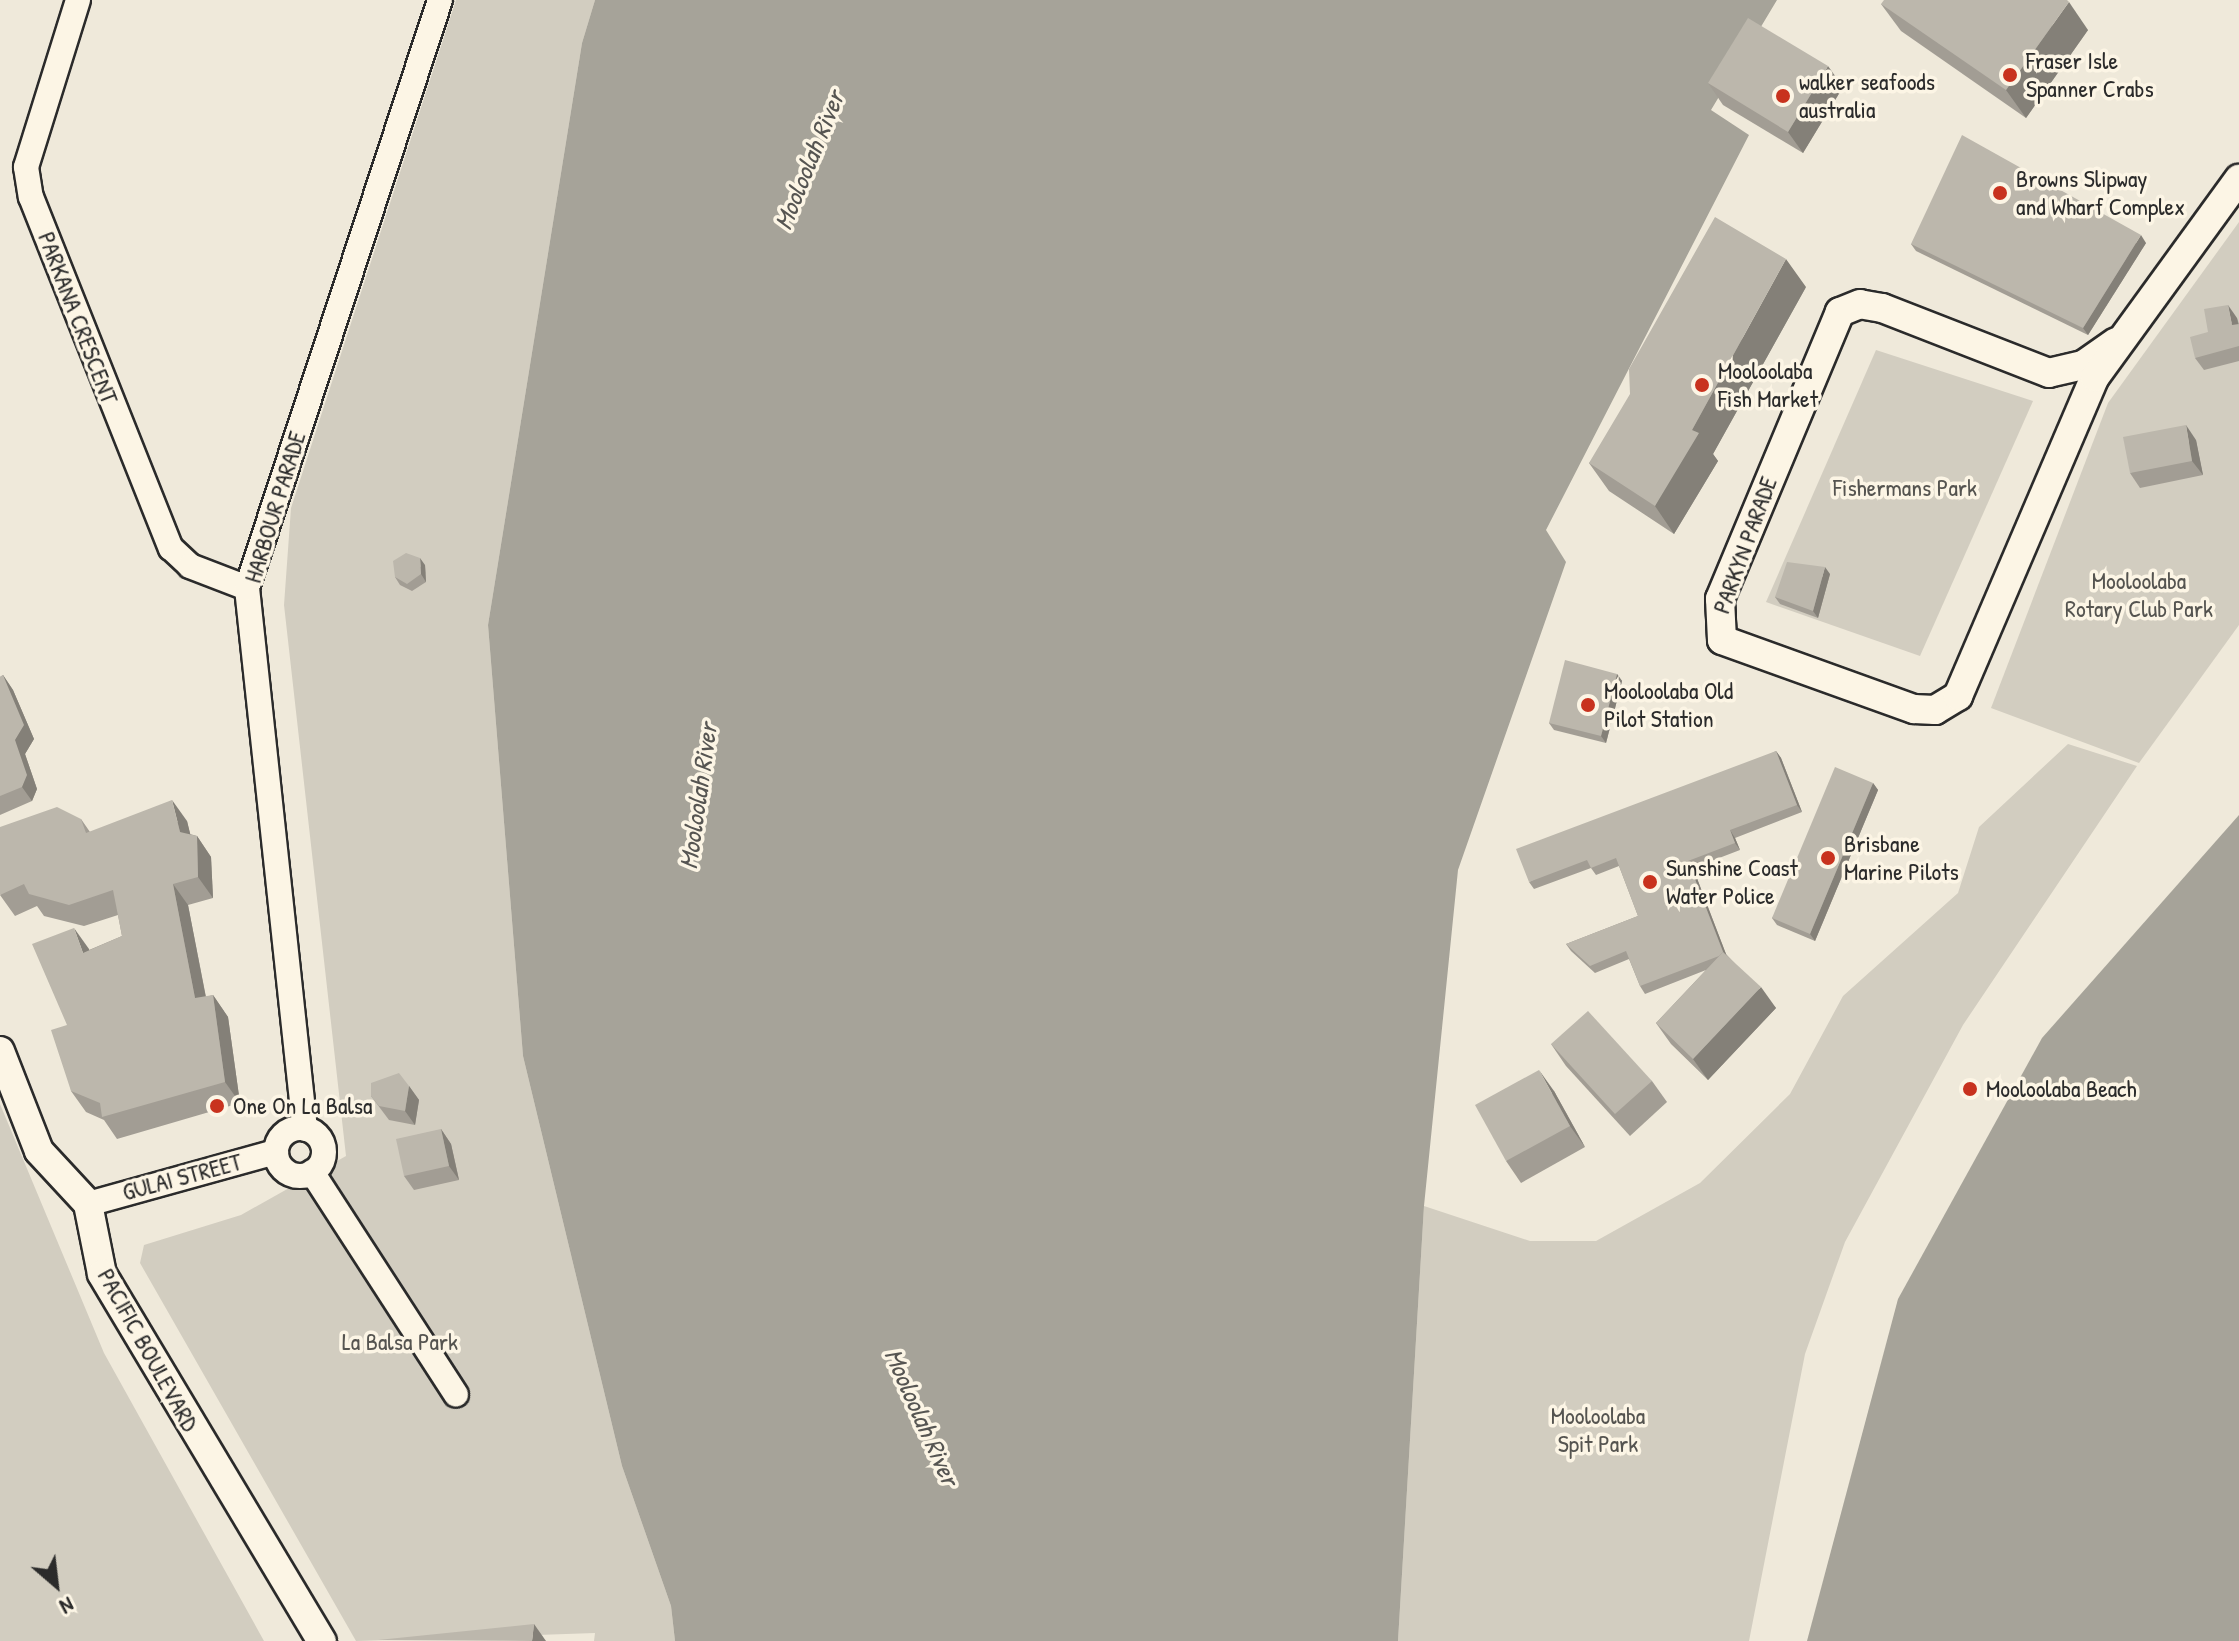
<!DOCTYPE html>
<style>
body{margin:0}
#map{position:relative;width:2239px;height:1641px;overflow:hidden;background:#efe9da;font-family:"Patrick Hand",sans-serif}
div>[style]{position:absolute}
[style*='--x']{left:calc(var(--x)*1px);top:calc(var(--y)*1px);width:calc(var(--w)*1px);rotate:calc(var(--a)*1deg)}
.green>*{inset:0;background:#d2cdc0}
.water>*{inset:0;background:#a6a399}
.roads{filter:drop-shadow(2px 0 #2b2b2b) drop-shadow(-2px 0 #2b2b2b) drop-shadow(0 2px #2b2b2b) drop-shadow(0 -2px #2b2b2b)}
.minor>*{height:24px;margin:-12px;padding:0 12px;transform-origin:12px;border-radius:12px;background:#fcf5e5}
.minor>.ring{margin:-12px;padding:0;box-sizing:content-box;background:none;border:24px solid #fcf5e5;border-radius:50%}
.tertiary>*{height:28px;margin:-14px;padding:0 14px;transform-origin:14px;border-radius:14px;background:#fcf5e5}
.wall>*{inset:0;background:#a29d94}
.shaded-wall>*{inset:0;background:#848078}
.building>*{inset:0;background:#bcb7ac}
.dots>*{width:22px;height:22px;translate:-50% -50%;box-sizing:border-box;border:4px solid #fcf5e5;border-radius:50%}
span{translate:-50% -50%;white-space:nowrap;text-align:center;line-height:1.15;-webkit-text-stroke:7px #fcf5e5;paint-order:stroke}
.poi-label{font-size:24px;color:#2b2b2b}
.left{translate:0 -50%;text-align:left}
.street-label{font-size:24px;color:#2b2b2b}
.park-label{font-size:24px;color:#555450}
.water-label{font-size:26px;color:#565552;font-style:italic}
.north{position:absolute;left:16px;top:1545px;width:80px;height:80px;-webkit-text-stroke:6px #fcf5e5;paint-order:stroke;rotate:152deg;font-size:22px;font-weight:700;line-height:32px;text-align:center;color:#2b2b2b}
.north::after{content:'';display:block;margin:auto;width:28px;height:36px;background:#2b2b2b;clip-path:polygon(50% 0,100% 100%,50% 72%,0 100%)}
</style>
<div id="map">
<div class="green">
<div style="clip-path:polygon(456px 0,595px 0,582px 43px,488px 625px,523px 1056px,622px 1466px,671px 1606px,675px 1641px,594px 1641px,595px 1633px,356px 1641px,140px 1263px,144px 1245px,241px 1215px,346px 1156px,284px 605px,291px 508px)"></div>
<div style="clip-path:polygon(2239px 222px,2239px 625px,2139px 763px,1991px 708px,2108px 403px)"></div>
<div style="clip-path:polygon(1876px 350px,2033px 401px,1920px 656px,1766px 602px)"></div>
<div style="clip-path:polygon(2068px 744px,2137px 766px,1963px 1025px,1845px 1242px,1805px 1354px,1749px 1641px,1398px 1641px,1424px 1206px,1530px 1241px,1596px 1241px,1700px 1183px,1790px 1094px,1843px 996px,1958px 893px,1979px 827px)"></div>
<div style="clip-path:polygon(0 1104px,104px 1353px,264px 1641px,0 1641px)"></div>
</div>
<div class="water">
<div style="clip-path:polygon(595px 0,1777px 0,1711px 110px,1749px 135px,1546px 530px,1566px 562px,1458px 870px,1424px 1206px,1398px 1641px,675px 1641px,671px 1606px,622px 1466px,523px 1056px,488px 625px,582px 43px)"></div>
<div style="clip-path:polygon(2239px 815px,2239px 1641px,1807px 1641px,1898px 1299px,2042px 1038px)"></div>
</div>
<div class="roads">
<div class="minor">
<div style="--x:78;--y:0;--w:175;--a:107.3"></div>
<div style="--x:26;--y:167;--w:30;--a:81"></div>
<div style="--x:31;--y:197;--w:378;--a:68.3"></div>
<div style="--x:171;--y:548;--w:26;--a:43"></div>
<div style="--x:190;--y:566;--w:61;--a:21.1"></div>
<div class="ring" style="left:276px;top:1128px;width:24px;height:24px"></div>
<div style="--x:305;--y:1129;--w:544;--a:-96.12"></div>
<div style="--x:247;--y:588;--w:619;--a:-71.83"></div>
<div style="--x:312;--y:1172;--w:265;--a:57.1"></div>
<div style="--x:88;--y:1204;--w:195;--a:-15.5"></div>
</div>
<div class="tertiary">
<div style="--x:2116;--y:342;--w:40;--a:145.1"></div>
<div style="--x:2083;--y:365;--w:35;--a:167"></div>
<div style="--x:2049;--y:373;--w:179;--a:-158.7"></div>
<div style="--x:1882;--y:308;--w:22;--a:-170"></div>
<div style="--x:1860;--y:304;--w:22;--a:158"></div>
<div style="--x:1840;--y:312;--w:311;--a:112.7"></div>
<div style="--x:1720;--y:599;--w:41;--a:87.2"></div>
<div style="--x:1722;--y:640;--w:204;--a:19.8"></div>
<div style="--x:1914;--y:709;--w:21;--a:3"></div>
<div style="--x:1935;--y:710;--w:27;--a:-31"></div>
<div style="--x:1958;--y:696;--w:347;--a:-66.8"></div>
<div style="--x:2095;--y:377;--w:245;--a:-54"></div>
<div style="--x:0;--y:1051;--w:107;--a:68.7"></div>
<div style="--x:39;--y:1151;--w:72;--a:47.2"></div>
<div style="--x:88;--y:1204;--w:71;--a:78.7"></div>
<div style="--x:102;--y:1274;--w:428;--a:59.1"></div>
</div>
</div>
<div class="wall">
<div style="clip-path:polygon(1881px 4px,2088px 30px,2026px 118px,1901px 31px)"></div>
<div style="clip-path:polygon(1708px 83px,1843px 87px,1803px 153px,1723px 105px)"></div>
<div style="clip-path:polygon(2146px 243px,2088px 335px,1916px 251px,1911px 244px)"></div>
<div style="clip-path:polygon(1806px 287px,1713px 454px,1718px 461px,1674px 534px,1609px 491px,1589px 463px)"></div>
<div style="clip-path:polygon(2237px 318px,2239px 324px,2239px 361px,2204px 370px,2195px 358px)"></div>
<div style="clip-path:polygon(2196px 440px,2203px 475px,2140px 488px,2130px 473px)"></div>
<div style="clip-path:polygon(425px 565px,426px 582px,412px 591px,400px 585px,395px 577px)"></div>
<div style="clip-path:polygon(1830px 574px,1818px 618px,1780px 604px,1775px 597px)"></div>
<div style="clip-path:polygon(1617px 674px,1622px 681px,1606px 743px,1554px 730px,1549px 723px)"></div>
<div style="clip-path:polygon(3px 675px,13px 690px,34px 739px,25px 754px,37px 789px,32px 801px,0 815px,0 677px)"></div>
<div style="clip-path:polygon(1776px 751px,1781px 758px,1802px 812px,1735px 838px,1740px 850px,1693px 868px,1726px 954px,1776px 1008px,1708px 1080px,1671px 1044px,1656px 1023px,1706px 970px,1645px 994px,1640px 986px,1629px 959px,1595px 973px,1571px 951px,1566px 944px,1638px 916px,1619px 866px,1596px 875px,1591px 868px,1534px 889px,1529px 882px)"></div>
<div style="clip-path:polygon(1873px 783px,1878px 790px,1815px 941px,1777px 925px,1772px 918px)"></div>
<div style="clip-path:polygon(81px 819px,90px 832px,187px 821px,190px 834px,197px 836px,211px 857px,213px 898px,188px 905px,206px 997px,213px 995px,228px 1017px,240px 1103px,117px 1139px,104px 1120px,86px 1112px,71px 1091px,67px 1025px,89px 950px,122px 936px,118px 915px,84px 926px,44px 916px,37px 906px,15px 916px,0 895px)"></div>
<div style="clip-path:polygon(1551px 1044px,1652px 1081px,1667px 1102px,1630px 1136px,1566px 1066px)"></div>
<div style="clip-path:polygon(409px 1086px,419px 1100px,415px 1125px,389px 1120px,371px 1096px)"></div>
<div style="clip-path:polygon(1554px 1091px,1585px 1147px,1521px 1183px,1506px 1161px)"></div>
<div style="clip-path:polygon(441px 1129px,451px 1144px,459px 1180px,414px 1190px,404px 1176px)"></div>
</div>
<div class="shaded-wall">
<div style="clip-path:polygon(2069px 2px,2088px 30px,2026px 118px,2006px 90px)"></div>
<div style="clip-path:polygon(1828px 66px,1843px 87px,1803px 153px,1788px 132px)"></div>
<div style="clip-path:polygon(2141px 235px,2146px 243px,2088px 335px,2083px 328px)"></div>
<div style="clip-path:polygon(1786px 259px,1806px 287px,1713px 454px,1718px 461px,1674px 534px,1655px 506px,1692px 430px)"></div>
<div style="clip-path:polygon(2228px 305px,2237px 318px,2239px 328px,2232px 325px)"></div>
<div style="clip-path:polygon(2186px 425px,2196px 440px,2203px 475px,2192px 461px)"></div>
<div style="clip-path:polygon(420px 558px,425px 565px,426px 582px,421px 574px)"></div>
<div style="clip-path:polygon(1825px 567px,1830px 574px,1818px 618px,1813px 611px)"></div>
<div style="clip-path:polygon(1617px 674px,1622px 681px,1606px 743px,1601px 736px)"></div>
<div style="clip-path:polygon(3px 675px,13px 690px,34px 739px,25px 754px,37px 789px,32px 801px,22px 787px,15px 740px)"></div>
<div style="clip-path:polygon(1776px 751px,1781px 758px,1802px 812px,1797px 805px)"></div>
<div style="clip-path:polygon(1873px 783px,1878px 790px,1815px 941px,1810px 934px)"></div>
<div style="clip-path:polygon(172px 800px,187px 821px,195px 853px,180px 832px)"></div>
<div style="clip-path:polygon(1730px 830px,1735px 838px,1740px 850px,1735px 843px)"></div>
<div style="clip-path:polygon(197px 836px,211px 857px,213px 898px,198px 877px)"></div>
<div style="clip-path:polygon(1688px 861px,1693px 868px,1729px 962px,1724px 954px)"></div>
<div style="clip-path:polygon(173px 884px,188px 905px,210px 1019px,195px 998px)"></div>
<div style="clip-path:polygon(74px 928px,89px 949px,97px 974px,83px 953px)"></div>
<div style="clip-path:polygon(1761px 987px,1776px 1008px,1708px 1080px,1693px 1059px)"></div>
<div style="clip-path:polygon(213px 995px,228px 1017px,240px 1103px,225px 1082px)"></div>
<div style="clip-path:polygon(1539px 1070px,1554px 1091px,1585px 1147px,1570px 1126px)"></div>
<div style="clip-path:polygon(409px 1086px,419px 1100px,415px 1125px,405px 1111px)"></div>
<div style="clip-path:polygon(441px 1129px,451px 1144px,459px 1180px,449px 1166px)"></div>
<div style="clip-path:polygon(534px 1624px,546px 1641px,532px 1641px)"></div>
</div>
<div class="building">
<div style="clip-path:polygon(1884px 0,2067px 0,2069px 2px,2006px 90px,1881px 4px)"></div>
<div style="clip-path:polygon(1748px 18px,1828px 66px,1788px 132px,1708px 83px)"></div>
<div style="clip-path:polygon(1962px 135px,2141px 235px,2083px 328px,1911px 244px)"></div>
<div style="clip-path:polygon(1715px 217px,1786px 259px,1692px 430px,1699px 433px,1655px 506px,1589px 463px,1630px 394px,1629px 369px)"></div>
<div style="clip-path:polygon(2228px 305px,2232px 325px,2239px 324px,2239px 346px,2195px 358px,2190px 337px,2208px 332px,2204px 309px)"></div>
<div style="clip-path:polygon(2186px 425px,2192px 461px,2130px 473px,2123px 437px)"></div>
<div style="clip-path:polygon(406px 553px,420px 558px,421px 574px,407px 584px,395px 577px,393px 561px)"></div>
<div style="clip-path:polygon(1787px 562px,1825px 567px,1813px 611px,1775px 597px)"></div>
<div style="clip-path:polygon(1565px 660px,1617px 674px,1601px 736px,1549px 723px)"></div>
<div style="clip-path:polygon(3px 675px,24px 725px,15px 740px,27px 775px,22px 787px,0 796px,0 677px)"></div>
<div style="clip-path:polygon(1776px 751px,1797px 805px,1730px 830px,1735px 843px,1688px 861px,1723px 952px,1719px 956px,1640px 986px,1626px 951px,1590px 966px,1566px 944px,1638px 916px,1616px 858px,1591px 868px,1587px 860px,1529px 882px,1516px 849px)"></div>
<div style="clip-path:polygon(1835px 767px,1873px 783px,1810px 934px,1772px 918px)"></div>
<div style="clip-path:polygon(172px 800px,180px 832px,197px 836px,198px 877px,173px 884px,195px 998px,213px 995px,225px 1082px,102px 1117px,100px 1103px,71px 1091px,51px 1030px,67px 1025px,32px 944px,74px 928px,83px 953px,122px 936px,113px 890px,69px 905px,29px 894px,24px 884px,0 895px,0 827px,57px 807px,81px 819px,86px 833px)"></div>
<div style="clip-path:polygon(1723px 952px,1761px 987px,1693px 1059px,1656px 1023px)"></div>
<div style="clip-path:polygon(1588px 1011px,1652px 1081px,1615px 1114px,1551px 1044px)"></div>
<div style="clip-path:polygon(1539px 1070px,1570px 1126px,1506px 1161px,1475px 1105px)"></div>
<div style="clip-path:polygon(399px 1073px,409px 1086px,405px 1111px,379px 1106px,371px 1096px,371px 1083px)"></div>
<div style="clip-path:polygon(441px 1129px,449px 1166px,404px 1176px,396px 1139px)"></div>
<div style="clip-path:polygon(534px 1624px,532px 1641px,378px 1640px)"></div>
</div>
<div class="dots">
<div style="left:2010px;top:75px;background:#c8321e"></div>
<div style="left:1783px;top:96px;background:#c8321e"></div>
<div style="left:2000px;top:193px;background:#c8321e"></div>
<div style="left:1702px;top:385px;background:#c8321e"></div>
<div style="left:1588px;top:705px;background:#c8321e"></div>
<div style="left:1828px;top:858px;background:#c8321e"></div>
<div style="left:1650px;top:882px;background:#c8321e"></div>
<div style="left:1970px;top:1089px;background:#c8321e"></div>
<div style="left:217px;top:1106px;background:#c8321e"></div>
</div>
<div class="poi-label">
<span class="left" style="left:2026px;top:75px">Fraser Isle<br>Spanner Crabs</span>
<span class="left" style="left:1799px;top:96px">walker seafoods<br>australia</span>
<span class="left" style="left:2016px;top:193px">Browns Slipway<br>and Wharf Complex</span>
<span class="left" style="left:1718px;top:385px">Mooloolaba<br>Fish Market</span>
<span class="left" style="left:1604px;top:705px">Mooloolaba Old<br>Pilot Station</span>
<span class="left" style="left:1844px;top:858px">Brisbane<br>Marine Pilots</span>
<span class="left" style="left:1666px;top:882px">Sunshine Coast<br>Water Police</span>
<span class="left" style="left:1986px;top:1089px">Mooloolaba Beach</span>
<span class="left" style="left:233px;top:1106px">One On La Balsa</span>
</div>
<div class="street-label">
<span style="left:78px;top:318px;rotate:69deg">PARKANA CRESCENT</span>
<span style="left:275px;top:507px;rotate:-73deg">HARBOUR PARADE</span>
<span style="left:1745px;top:545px;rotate:-70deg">PARKYN PARADE</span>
<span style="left:182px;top:1177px;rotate:-15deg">GULAI STREET</span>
<span style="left:148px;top:1350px;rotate:61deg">PACIFIC BOULEVARD</span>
</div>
<div class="park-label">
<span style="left:1905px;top:488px">Fishermans Park</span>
<span style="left:2139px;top:595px">Mooloolaba<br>Rotary Club Park</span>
<span style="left:400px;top:1342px">La Balsa Park</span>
<span style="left:1598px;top:1430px">Mooloolaba<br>Spit Park</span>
</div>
<div class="water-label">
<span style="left:809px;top:160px;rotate:-68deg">Mooloolah River</span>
<span style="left:698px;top:796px;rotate:-82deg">Mooloolah River</span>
<span style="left:922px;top:1417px;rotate:66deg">Mooloolah River</span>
</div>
<div class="north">N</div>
</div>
